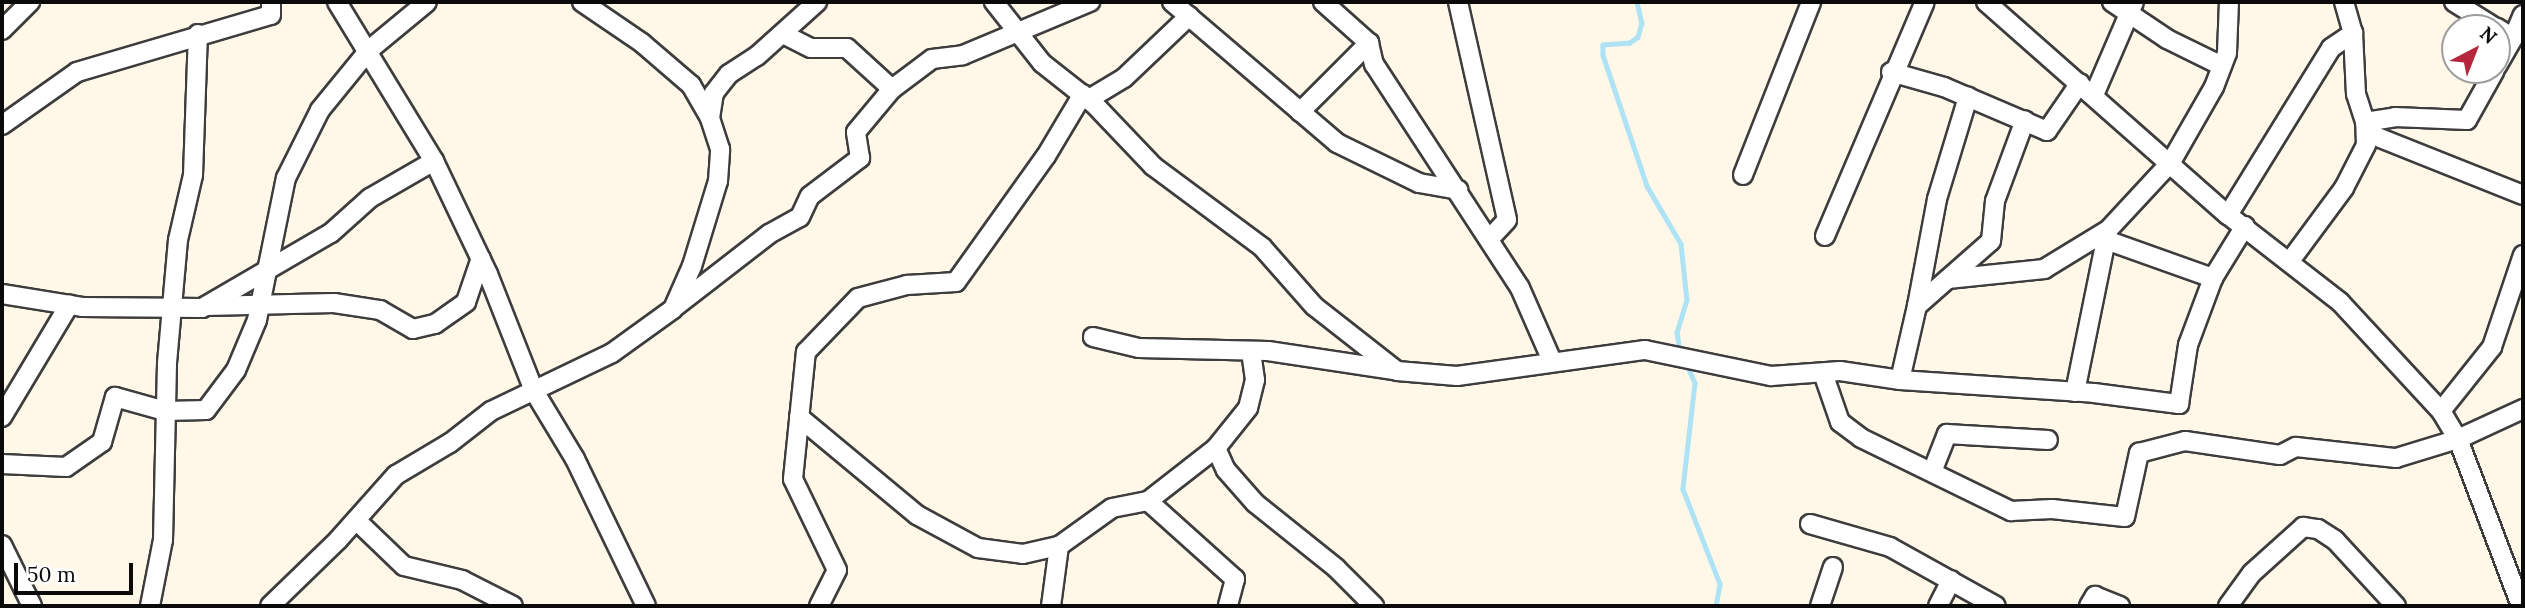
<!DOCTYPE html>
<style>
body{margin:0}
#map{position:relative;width:2525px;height:608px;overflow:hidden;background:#fff8e8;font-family:Lora,serif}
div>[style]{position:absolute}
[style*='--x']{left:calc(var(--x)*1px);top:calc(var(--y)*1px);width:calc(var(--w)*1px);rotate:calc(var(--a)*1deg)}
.stream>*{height:4.5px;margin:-2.25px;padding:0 2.25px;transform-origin:2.25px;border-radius:2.25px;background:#aee2f5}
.roads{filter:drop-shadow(2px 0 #3d3d3d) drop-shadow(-2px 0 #3d3d3d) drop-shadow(0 2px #3d3d3d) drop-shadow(0 -2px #3d3d3d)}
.minor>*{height:18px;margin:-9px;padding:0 9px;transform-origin:9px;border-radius:9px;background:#fff}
span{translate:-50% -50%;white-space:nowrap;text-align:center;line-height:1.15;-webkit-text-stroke:7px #fff;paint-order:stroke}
.frame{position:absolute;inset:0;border:4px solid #0a0a0a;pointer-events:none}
.north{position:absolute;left:2441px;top:14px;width:70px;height:70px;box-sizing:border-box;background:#fff;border:2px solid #9d9d9d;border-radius:50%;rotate:42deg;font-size:19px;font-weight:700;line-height:28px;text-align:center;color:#0a0a0a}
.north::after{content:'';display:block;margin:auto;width:24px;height:32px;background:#b6263d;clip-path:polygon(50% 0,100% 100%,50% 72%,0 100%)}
.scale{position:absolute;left:14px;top:563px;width:119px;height:32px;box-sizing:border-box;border:4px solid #0a0a0a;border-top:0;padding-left:9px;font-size:21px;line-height:24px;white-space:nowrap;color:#0a0a0a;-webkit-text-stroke:5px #fff;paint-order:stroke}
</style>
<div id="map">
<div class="stream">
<div style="--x:1637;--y:2;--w:22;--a:77"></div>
<div style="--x:1642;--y:23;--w:15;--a:106"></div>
<div style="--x:1638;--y:37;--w:10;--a:143"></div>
<div style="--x:1630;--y:43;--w:27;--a:176"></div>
<div style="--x:1603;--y:45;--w:10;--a:90"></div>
<div style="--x:1603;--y:55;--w:138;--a:71.4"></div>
<div style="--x:1647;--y:186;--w:67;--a:59.6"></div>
<div style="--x:1681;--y:244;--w:56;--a:83.9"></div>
<div style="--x:1687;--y:300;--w:34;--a:107"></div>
<div style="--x:1677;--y:332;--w:19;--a:81"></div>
<div style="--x:1687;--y:365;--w:20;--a:66"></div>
<div style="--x:1695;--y:383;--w:107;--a:96.5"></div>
<div style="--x:1683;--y:489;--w:102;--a:68.7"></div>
<div style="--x:1720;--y:584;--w:22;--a:100"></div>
</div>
<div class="roads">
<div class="minor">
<div style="--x:337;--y:2;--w:186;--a:58.6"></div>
<div style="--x:434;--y:161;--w:125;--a:64.5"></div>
<div style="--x:488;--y:274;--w:126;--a:68.5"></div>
<div style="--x:534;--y:391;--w:79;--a:58.9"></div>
<div style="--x:575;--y:459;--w:163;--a:64.2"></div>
<div style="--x:582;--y:2;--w:73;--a:34.3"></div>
<div style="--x:642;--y:43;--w:65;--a:40.6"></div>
<div style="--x:691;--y:85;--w:38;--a:60"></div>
<div style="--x:994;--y:2;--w:78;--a:51.8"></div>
<div style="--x:1042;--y:63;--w:66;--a:38.3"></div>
<div style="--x:1094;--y:104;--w:86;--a:46.4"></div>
<div style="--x:1153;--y:166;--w:136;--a:36.6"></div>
<div style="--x:1262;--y:247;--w:79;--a:48.6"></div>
<div style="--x:1314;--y:306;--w:105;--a:38.1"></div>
<div style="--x:1397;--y:371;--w:60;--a:4.8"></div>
<div style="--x:1457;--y:376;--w:190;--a:-7.9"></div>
<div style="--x:1645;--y:350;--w:129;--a:11.7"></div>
<div style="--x:1771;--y:376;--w:69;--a:-4.1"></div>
<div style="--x:1840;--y:371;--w:61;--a:8.5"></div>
<div style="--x:1900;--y:380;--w:76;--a:-77.1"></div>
<div style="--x:1917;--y:306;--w:98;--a:-41.3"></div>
<div style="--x:1991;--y:241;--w:40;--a:-84.3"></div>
<div style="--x:1995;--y:201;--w:86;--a:-69.7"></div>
<div style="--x:1172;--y:2;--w:217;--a:40.5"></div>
<div style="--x:1337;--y:143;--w:91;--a:26"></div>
<div style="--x:1419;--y:183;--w:40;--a:10"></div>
<div style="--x:1323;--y:2;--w:62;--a:41.7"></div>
<div style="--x:1369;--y:43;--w:22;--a:77"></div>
<div style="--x:1374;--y:64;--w:267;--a:56.9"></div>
<div style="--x:1520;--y:288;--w:80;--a:66.3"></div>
<div style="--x:1458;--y:2;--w:223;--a:77.3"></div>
<div style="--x:1507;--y:220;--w:26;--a:133"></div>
<div style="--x:1986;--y:2;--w:322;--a:41.4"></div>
<div style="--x:2228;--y:215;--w:142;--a:37.8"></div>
<div style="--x:2340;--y:302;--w:149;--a:47.2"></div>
<div style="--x:2441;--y:411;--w:33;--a:59"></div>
<div style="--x:2458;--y:439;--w:178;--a:69.3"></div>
<div style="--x:2112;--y:2;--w:66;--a:33.9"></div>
<div style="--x:2167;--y:39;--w:61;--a:26.1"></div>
<div style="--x:2344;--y:2;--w:32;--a:74"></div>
<div style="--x:2353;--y:33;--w:61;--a:87.2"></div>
<div style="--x:2356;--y:94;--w:29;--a:72"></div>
<div style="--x:2365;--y:122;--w:17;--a:54"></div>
<div style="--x:2375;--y:136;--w:159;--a:21.7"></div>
<div style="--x:2454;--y:2;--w:49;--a:31.8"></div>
<div style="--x:2497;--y:28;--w:19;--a:32"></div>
<div style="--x:2513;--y:38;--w:25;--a:-67"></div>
<div style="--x:2;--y:30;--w:40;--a:-45"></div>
<div style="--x:783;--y:34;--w:31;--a:27"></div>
<div style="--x:811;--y:48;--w:36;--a:0"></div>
<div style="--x:847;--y:48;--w:61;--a:42.3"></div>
<div style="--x:2497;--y:66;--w:32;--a:-60"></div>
<div style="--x:1891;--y:72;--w:55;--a:15.8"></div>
<div style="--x:1944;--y:87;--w:112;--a:23.1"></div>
<div style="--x:2047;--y:131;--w:58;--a:-55.5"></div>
<div style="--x:2094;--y:95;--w:101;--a:-66.7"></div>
<div style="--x:1089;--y:99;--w:41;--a:-31"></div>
<div style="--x:1124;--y:78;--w:90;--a:-43.6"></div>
<div style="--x:1300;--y:112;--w:98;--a:-45"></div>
<div style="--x:2;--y:125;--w:92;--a:-35.2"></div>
<div style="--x:77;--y:72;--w:202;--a:-16.4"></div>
<div style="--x:271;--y:15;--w:13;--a:-90"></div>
<div style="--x:1743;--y:175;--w:186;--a:-68.5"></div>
<div style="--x:2228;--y:215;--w:196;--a:-58.3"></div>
<div style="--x:2331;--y:48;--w:27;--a:-34"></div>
<div style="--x:1825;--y:236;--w:254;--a:-66.9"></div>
<div style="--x:2106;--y:240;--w:114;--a:19.6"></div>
<div style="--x:2290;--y:261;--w:91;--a:-53.5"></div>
<div style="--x:2344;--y:188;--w:48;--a:-62.9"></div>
<div style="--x:2366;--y:145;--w:23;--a:-92"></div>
<div style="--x:2365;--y:122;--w:30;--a:-9"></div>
<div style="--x:2395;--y:117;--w:72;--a:2.4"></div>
<div style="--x:2467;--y:120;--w:57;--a:-60.8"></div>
<div style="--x:1948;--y:279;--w:97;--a:-5.9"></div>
<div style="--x:2044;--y:269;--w:75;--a:-31.4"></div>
<div style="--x:2108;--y:230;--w:93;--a:-47.2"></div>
<div style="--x:2171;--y:162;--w:86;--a:-60.2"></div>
<div style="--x:2214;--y:87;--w:36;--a:-69"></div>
<div style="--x:2227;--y:53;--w:51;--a:-87.8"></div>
<div style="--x:2;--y:294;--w:81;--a:9.2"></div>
<div style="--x:82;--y:307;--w:120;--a:0.5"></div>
<div style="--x:202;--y:308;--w:149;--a:-30.2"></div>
<div style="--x:331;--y:233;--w:52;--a:-41.9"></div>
<div style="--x:370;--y:198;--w:74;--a:-30"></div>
<div style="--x:206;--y:306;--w:128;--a:-1.3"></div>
<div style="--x:334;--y:303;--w:47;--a:8.7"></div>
<div style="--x:380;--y:310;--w:38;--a:30"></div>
<div style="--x:413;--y:329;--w:23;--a:-13"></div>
<div style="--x:435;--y:324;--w:38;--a:-35"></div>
<div style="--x:466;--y:302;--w:46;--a:-71.2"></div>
<div style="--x:1917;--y:306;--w:109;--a:-79.4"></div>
<div style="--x:1937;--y:199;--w:107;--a:-73.1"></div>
<div style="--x:675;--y:307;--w:119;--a:-37.8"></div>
<div style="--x:769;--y:234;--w:35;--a:-29"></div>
<div style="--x:800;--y:217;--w:23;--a:-65"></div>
<div style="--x:810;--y:196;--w:63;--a:-37.2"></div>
<div style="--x:860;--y:158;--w:26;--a:-99"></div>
<div style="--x:856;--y:132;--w:56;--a:-50.1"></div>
<div style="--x:892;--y:89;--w:50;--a:-36.9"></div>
<div style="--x:932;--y:59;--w:31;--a:-7"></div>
<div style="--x:963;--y:55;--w:138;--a:-22.7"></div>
<div style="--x:1093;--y:337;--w:47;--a:13.4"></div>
<div style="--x:1139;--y:348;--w:129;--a:1.3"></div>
<div style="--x:1268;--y:351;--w:127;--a:8.6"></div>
<div style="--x:1823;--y:373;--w:52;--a:70.9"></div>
<div style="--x:1840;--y:422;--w:26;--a:37"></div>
<div style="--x:1861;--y:438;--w:167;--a:26"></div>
<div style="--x:2011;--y:511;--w:41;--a:-2.8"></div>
<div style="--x:2052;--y:509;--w:73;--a:6.3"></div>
<div style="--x:2125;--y:517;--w:66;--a:-77.7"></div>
<div style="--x:2139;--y:453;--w:48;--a:-14.6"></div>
<div style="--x:2185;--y:441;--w:96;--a:8.4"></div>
<div style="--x:2280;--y:455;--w:18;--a:-27"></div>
<div style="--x:2296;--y:447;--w:101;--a:6.3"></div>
<div style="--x:2396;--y:458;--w:65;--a:-17"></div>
<div style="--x:2458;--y:439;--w:72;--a:-24.8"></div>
<div style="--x:1900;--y:380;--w:194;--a:3.8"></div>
<div style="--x:2094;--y:393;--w:86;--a:7.4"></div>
<div style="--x:2179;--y:404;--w:60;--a:-81.3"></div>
<div style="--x:2188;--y:345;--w:72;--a:-69.5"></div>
<div style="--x:2213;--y:278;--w:61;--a:-58.4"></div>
<div style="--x:2075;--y:392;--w:165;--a:-78.5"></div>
<div style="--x:2441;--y:411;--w:82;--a:-51.4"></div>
<div style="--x:2492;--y:347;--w:97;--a:-71.4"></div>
<div style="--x:2;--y:417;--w:131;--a:-59.1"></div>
<div style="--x:799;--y:417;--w:153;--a:39.7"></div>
<div style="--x:917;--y:515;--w:69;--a:28.4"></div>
<div style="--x:978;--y:548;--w:45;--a:7.6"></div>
<div style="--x:1023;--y:554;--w:37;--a:-13"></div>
<div style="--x:1216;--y:448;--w:51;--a:-51.3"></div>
<div style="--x:1248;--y:408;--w:29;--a:-76"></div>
<div style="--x:1255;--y:380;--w:29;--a:-98"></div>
<div style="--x:2;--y:464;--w:64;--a:2.7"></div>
<div style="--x:66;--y:467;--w:44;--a:-34.8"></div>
<div style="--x:102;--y:442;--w:47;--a:-73.9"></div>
<div style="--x:115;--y:397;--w:52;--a:15.6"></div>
<div style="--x:165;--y:411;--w:41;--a:-1.4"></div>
<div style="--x:206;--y:410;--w:50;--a:-53.1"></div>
<div style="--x:236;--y:370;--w:54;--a:-67.2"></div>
<div style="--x:257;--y:320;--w:145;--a:-78.5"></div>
<div style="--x:286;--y:178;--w:76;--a:-63.4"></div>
<div style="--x:320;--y:110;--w:77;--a:-50.8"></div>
<div style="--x:369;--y:50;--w:75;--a:-39.6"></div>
<div style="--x:1932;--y:472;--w:41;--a:-68.5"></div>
<div style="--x:1947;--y:434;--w:101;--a:3.4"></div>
<div style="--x:1148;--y:501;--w:86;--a:-37.9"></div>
<div style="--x:1216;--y:448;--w:24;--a:66"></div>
<div style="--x:1226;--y:470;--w:44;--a:48.7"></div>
<div style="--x:1255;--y:503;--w:104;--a:38.7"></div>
<div style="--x:1336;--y:568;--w:54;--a:45"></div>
<div style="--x:356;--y:520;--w:66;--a:43.8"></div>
<div style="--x:404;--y:566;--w:60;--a:13.6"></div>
<div style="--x:462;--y:580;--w:57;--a:27"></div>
<div style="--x:1810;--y:524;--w:83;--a:16"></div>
<div style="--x:1890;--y:547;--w:121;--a:29.1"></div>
<div style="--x:2;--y:545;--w:68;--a:63.8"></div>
<div style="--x:150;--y:606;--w:67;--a:-78.9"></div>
<div style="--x:163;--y:540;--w:177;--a:-88.7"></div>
<div style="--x:167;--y:363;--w:123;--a:-84.9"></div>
<div style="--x:178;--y:240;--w:67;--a:-77"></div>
<div style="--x:193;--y:175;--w:141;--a:-88"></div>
<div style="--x:270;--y:606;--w:95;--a:-44.1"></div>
<div style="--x:338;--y:540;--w:87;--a:-48.3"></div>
<div style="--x:396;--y:475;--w:63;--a:-30.7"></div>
<div style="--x:450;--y:443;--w:52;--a:-38"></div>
<div style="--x:491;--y:411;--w:134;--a:-25.6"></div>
<div style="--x:612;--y:353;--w:75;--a:-35.8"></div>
<div style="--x:673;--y:309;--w:47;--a:-66.2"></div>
<div style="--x:692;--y:266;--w:89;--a:-73"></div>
<div style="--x:718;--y:181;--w:32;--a:-86"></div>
<div style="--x:720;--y:149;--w:33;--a:-108"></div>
<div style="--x:710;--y:118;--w:25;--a:-81"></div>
<div style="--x:714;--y:93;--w:24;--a:-52"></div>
<div style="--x:729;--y:74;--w:33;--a:-33"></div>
<div style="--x:757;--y:56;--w:81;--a:-42"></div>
<div style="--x:819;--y:606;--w:40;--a:-63.4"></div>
<div style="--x:837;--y:570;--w:101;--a:-115.8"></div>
<div style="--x:793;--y:479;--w:128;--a:-84.2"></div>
<div style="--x:806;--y:352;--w:75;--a:-46.1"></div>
<div style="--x:858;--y:298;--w:51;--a:-14.9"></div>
<div style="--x:907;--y:285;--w:49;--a:-3.5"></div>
<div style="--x:956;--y:282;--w:155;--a:-54.5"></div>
<div style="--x:1046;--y:156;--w:72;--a:-59.2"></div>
<div style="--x:1051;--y:606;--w:61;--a:-82.4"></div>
<div style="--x:1059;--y:546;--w:65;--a:-35.6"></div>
<div style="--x:1112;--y:508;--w:37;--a:-11"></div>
<div style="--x:1148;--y:501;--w:117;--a:41.9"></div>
<div style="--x:1235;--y:579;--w:28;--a:105"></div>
<div style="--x:1820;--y:606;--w:41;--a:-71.6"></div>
<div style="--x:1938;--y:606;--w:29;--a:-63"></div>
<div style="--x:2089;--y:606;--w:12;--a:-59"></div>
<div style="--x:2095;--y:596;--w:27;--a:22"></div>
<div style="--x:2228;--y:606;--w:41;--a:-54"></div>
<div style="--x:2252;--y:573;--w:69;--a:-42"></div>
<div style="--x:2303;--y:527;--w:15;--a:8"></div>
<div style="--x:2318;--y:529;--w:20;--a:33"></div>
<div style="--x:2335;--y:540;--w:90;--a:47.3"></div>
</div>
</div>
<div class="frame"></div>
<div class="north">N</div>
<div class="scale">50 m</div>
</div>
